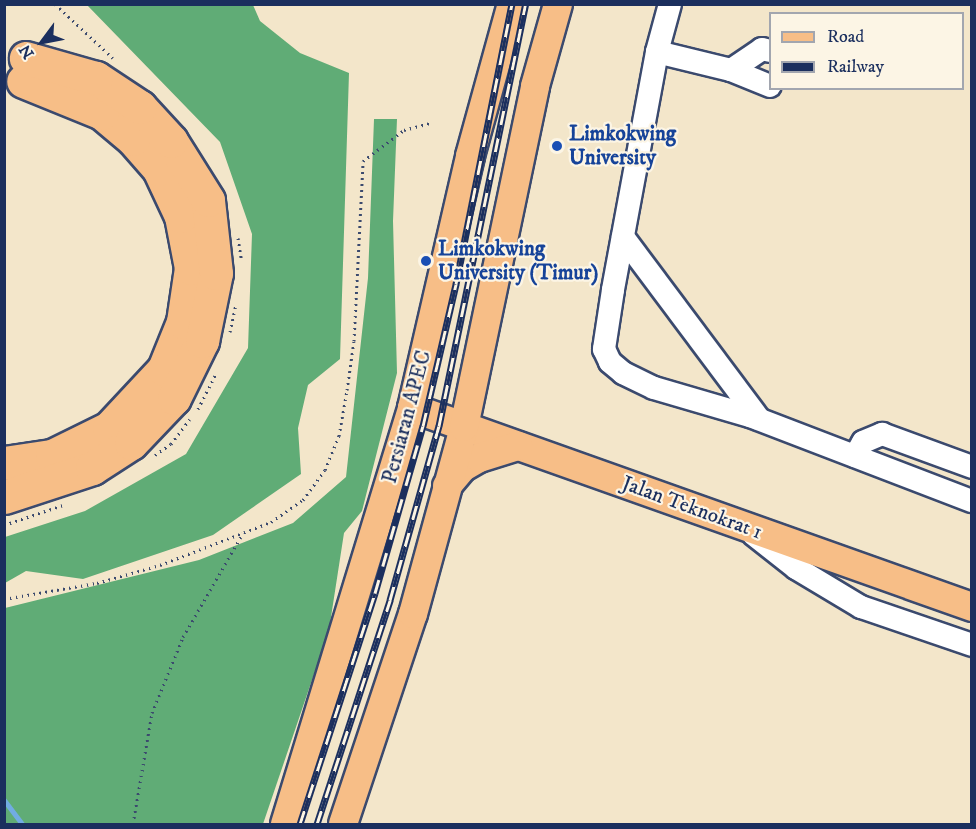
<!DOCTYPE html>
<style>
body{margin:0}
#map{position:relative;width:976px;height:829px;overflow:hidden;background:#f3e6ca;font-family:"IM FELL DW Pica",serif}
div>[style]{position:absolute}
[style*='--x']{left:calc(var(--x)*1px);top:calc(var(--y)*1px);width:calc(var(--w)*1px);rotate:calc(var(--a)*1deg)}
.forest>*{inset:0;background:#60ac76}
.stream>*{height:5px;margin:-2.5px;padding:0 2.5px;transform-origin:2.5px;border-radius:2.5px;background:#71ace2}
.path>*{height:3px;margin-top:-1.5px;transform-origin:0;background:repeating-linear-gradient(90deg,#3b4a6e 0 1.5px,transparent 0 6px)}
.roads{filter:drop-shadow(2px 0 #3b4a6e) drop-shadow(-2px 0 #3b4a6e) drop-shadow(0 2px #3b4a6e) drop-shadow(0 -2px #3b4a6e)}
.minor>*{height:22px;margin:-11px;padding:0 11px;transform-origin:11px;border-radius:11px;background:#fff}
.major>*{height:28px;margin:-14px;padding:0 14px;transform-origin:14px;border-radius:14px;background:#f7be87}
.highway>*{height:33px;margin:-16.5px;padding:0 16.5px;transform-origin:16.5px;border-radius:16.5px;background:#f7be87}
.rail>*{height:7px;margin-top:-3.5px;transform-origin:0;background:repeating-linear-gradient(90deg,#fcf5e5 0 14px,#1b2f5e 0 28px);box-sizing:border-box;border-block:2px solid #1b2f5e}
.dots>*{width:16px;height:16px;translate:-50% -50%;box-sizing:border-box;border:3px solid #fcf5e5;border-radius:50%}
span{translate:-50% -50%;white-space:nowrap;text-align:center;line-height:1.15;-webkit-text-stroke:4.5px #fcf5e5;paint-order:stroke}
.transit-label{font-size:21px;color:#164399;font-weight:700}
.left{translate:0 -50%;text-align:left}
.street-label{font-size:21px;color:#1b2f5e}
.frame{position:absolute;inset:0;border:6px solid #1b2f5e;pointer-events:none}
.legend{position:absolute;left:769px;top:12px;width:195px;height:78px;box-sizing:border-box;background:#fcf5e5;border:2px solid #a2a6af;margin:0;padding:8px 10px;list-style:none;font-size:18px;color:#1b2f5e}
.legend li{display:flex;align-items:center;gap:12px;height:30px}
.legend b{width:30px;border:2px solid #a2a6af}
.north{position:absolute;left:12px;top:12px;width:60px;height:60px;-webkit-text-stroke:4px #fcf5e5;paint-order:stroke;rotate:238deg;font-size:16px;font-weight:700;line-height:24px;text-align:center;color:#1b2f5e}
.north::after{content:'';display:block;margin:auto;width:21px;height:27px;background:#1b2f5e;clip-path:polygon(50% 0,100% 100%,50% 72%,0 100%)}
</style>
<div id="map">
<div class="forest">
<div style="clip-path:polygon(87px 5px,253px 5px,260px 21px,300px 53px,349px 73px,340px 359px,308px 385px,298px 428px,301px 474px,213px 535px,83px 579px,26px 571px,5px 583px,5px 537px,85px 511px,186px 454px,248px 348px,252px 234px,220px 142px)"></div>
<div style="clip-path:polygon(374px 119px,397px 119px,393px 221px,397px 373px,362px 511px,344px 533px,329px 630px,263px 824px,5px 824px,5px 608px,199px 560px,293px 523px,346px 477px,368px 278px)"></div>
</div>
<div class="stream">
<div style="--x:4;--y:800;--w:30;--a:53"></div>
</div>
<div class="path">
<div style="--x:55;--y:4;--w:79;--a:43"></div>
<div style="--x:238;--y:238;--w:20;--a:81"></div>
<div style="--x:230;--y:332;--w:29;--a:-78"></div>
<div style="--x:198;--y:409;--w:38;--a:-63"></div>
<div style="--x:155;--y:455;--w:19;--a:-35"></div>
<div style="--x:171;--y:444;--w:31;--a:-53"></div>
<div style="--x:4;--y:525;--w:62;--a:-18.7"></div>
<div style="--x:4;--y:599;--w:94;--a:-9.8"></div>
<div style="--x:97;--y:583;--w:66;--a:-15.9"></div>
<div style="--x:160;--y:565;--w:119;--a:-21.2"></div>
<div style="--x:271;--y:522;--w:39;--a:-35"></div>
<div style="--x:303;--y:500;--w:37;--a:-54"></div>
<div style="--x:325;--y:470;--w:37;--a:-68"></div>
<div style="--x:339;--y:436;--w:47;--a:-80.1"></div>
<div style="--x:347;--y:390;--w:49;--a:-81.9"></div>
<div style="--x:354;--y:341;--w:180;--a:-87.1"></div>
<div style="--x:363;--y:161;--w:51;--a:-37.1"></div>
<div style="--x:404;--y:130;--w:28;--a:-15"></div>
<div style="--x:133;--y:824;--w:113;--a:-80.3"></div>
<div style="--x:152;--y:713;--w:82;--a:-67.8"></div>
<div style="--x:183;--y:637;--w:120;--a:-60"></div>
</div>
<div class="roads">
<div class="minor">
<div style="--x:670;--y:4;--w:50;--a:105.2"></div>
<div style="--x:657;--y:52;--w:242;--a:100.5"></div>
<div style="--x:613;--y:290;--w:60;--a:98.7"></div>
<div style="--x:604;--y:349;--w:14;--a:65"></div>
<div style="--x:610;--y:362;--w:17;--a:40"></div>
<div style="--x:623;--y:373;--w:34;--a:26"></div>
<div style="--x:654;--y:388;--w:100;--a:16.3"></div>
<div style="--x:750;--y:416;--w:238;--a:21"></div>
<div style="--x:657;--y:52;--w:76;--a:13.7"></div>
<div style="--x:731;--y:70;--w:42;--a:22.3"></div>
<div style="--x:731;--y:70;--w:37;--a:-34"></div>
<div style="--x:762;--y:49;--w:8;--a:14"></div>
<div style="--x:623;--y:237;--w:227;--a:53.2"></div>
<div style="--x:855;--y:456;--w:16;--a:-60"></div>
<div style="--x:863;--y:442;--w:21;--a:-23"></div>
<div style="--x:882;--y:434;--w:96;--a:20.1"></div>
<div style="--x:753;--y:534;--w:55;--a:38.3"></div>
<div style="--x:796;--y:568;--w:76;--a:31"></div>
<div style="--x:861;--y:607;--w:117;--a:18.9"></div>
</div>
<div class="major">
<div style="--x:412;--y:408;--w:594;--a:19.56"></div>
<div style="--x:447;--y:486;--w:23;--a:-50"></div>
<div style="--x:462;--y:468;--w:20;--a:-30"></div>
<div style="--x:479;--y:458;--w:41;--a:-17.1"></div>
<div style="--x:285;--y:824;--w:435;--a:-73"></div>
<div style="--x:412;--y:408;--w:259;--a:-77"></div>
<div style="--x:470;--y:156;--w:158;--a:-74.6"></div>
<div style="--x:343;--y:824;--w:221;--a:-71.6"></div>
<div style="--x:413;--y:614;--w:194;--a:-74.7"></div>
<div style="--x:464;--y:427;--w:348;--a:-78.2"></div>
<div style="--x:535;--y:86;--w:85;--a:-74.3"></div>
</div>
<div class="highway">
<div style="--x:4;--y:463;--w:49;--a:-8.3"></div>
<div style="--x:52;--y:456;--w:64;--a:-26.2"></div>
<div style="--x:109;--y:428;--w:81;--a:-47"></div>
<div style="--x:164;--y:369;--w:51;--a:-68"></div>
<div style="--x:183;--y:322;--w:55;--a:-81.6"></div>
<div style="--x:191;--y:268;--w:53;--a:-100.9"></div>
<div style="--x:181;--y:216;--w:52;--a:-115.1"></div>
<div style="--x:159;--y:169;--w:40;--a:-131"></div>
<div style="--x:133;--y:139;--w:40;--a:-140"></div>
<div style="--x:102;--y:113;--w:85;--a:-157.9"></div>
<div style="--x:4;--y:497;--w:93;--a:-18.2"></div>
<div style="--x:92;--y:468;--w:46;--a:-32.7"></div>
<div style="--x:131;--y:443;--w:62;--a:-46.3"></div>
<div style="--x:174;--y:398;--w:64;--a:-63.8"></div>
<div style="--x:202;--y:341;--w:69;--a:-78.4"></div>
<div style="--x:216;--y:273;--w:73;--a:-96.3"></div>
<div style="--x:208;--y:200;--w:70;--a:-122.1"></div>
<div style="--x:171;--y:141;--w:46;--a:-132.4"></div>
<div style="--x:140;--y:107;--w:53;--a:-146.6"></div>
<div style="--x:96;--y:78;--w:73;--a:-164.1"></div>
</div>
</div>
<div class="rail">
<div style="--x:300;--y:824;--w:243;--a:-72"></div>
<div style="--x:375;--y:593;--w:174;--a:-74"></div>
<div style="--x:423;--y:426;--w:146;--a:-76.9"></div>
<div style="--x:456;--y:284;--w:286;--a:-78.7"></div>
<div style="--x:317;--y:824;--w:236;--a:-71.9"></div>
<div style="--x:390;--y:600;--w:181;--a:-74.3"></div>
<div style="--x:439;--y:426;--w:431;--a:-78.4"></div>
</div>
<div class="dots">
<div style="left:557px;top:146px;background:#1a4fb4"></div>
<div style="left:426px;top:261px;background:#1a4fb4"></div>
</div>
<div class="transit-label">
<span class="left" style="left:569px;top:146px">Limkokwing<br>University</span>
<span class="left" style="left:438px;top:261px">Limkokwing<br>University (Timur)</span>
</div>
<div class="street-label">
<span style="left:407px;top:417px;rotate:-75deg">Persiaran APEC</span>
<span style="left:692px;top:508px;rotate:20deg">Jalan Teknokrat 1</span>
</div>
<div class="frame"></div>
<ul class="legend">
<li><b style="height:8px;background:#f7be87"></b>Road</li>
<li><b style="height:8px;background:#1b2f5e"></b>Railway</li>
</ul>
<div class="north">N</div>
</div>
